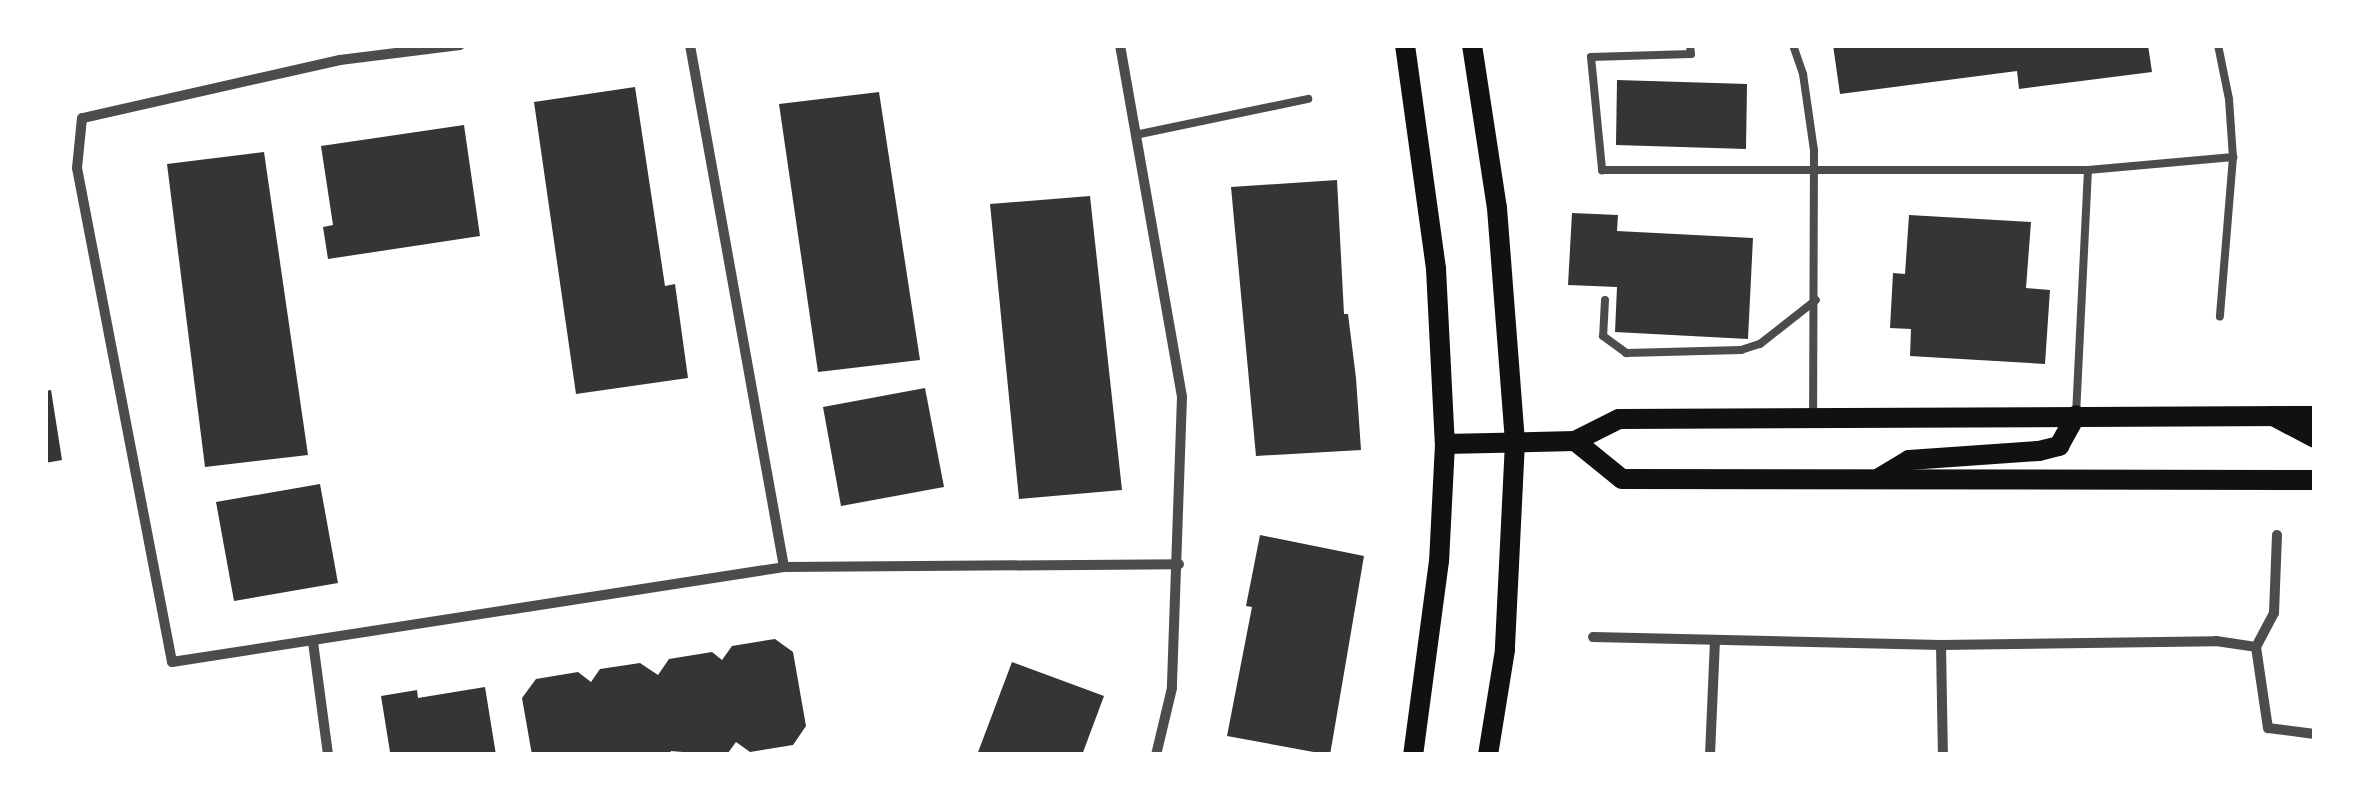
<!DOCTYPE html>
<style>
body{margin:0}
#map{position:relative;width:2360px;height:800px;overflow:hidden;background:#fff;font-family:Helvetica,sans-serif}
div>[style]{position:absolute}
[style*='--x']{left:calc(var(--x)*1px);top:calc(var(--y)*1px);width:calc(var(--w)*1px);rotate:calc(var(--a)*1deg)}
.building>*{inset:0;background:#353535}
.service>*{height:8px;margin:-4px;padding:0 4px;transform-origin:4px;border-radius:4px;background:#4c4c4c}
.minor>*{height:10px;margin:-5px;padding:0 5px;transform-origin:5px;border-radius:5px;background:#4c4c4c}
.secondary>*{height:20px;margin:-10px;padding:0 10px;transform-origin:10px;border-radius:10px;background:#111}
span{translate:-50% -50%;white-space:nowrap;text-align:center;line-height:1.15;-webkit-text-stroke:10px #fff;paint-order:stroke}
.frame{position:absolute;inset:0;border:48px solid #fff;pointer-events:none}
</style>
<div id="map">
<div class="building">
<div style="clip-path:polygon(1833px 45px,2148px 45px,2152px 72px,2019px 89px,2017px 71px,1840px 94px)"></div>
<div style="clip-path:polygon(1617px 80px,1747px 84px,1746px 149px,1616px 145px)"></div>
<div style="clip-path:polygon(635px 87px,665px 286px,675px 284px,688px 378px,576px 394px,534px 102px)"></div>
<div style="clip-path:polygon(879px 92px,920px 360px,818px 372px,779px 104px)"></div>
<div style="clip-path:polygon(464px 125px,480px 236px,328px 259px,323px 227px,333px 225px,321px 146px)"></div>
<div style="clip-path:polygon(264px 152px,308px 455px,205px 467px,167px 164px)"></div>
<div style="clip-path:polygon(1337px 180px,1344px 314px,1348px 314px,1356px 378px,1361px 450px,1256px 456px,1231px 187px)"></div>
<div style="clip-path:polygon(1090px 196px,1122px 490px,1019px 499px,990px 204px)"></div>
<div style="clip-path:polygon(1572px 213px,1618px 215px,1617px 231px,1753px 238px,1748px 339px,1615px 332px,1617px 287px,1568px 285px)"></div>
<div style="clip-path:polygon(1909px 215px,2031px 222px,2026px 288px,2050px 290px,2045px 364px,1910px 356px,1911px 329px,1890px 328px,1893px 273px,1905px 274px)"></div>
<div style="clip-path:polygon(925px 388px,944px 487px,841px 506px,823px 407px)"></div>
<div style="clip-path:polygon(51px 390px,62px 460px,45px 463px,45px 391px)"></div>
<div style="clip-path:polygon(320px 484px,338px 583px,234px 601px,216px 502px)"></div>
<div style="clip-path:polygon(1260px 535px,1364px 556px,1330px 755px,1227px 736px,1252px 607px,1246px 606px)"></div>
<div style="clip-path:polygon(775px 639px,793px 652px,806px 726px,793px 745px,750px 752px,736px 742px,728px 753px,718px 755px,671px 751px,669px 755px,532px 755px,522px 698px,536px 679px,578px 672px,591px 682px,600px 669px,640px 663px,658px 675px,669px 659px,712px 652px,722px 660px,732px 646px)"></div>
<div style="clip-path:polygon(1012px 662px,1104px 696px,1082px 755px,977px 755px)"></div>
<div style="clip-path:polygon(485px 687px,496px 755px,390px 752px,381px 696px,417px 690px,418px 698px)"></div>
</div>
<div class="service">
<div style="--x:1690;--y:45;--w:9;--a:84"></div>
<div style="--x:1691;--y:54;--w:100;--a:178.3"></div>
<div style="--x:1591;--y:57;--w:114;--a:84.4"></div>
<div style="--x:1602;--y:170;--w:486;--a:0"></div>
<div style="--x:2088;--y:170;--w:146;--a:-5.1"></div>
<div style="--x:2233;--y:157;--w:160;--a:94.7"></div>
<div style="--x:1793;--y:45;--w:31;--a:71"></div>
<div style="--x:1803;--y:74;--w:77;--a:81.8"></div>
<div style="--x:1814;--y:150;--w:267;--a:90.2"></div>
<div style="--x:2218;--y:45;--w:55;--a:78.5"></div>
<div style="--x:2229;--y:99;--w:58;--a:86.1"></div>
<div style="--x:1135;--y:135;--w:177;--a:-11.8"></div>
<div style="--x:1605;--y:300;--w:36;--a:93"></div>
<div style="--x:1603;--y:336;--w:29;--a:36"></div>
<div style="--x:1626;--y:353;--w:115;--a:-1.5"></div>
<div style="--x:1741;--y:350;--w:20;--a:-18"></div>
<div style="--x:1760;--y:344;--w:71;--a:-38.2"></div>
<div style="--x:2076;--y:415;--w:245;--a:-87.2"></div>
</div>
<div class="minor">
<div style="--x:460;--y:45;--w:121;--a:172.9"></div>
<div style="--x:340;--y:60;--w:264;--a:167.3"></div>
<div style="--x:82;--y:118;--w:50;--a:95.7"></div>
<div style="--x:77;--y:168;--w:503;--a:79.11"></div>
<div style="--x:172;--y:662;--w:619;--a:-8.82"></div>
<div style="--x:784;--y:567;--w:530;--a:-100.21"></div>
<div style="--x:1120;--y:45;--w:357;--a:80"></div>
<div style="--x:1182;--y:397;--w:291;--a:92"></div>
<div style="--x:1172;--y:688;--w:69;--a:103.4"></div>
<div style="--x:2277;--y:535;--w:78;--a:92.2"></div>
<div style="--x:2274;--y:613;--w:38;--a:118"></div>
<div style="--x:2256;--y:647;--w:82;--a:81.6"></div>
<div style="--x:2268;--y:728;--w:47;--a:7.3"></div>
<div style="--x:784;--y:567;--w:395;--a:-0.4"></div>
<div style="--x:1593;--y:637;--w:348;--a:1.3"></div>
<div style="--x:1941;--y:645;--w:275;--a:-0.8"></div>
<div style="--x:2216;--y:641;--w:40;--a:8.5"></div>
<div style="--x:313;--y:642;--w:114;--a:82.4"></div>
<div style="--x:1941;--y:645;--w:110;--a:89"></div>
<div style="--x:1710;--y:755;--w:113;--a:-87.5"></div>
</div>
<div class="secondary">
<div style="--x:1405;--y:45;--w:226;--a:82.1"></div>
<div style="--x:1436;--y:269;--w:175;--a:87.1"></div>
<div style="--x:1445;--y:444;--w:117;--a:92.9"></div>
<div style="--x:1439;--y:561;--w:196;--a:97.6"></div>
<div style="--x:1472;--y:45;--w:165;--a:81.3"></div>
<div style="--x:1497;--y:208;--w:235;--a:85.6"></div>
<div style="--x:1515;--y:442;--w:208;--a:92.8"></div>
<div style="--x:1505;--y:650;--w:106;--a:99.2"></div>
<div style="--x:2273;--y:416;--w:47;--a:27.6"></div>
<div style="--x:1575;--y:441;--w:60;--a:39"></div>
<div style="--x:1622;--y:479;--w:693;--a:0.08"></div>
<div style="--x:1445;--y:444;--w:130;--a:-1.3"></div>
<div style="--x:1575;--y:441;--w:49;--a:-26.6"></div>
<div style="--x:1619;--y:419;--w:696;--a:-0.25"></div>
<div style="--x:1879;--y:478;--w:35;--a:-31"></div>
<div style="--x:1909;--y:460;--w:130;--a:-4"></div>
<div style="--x:2039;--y:451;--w:21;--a:-14"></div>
<div style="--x:2059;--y:446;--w:35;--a:-61"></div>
</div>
<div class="frame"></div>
</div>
